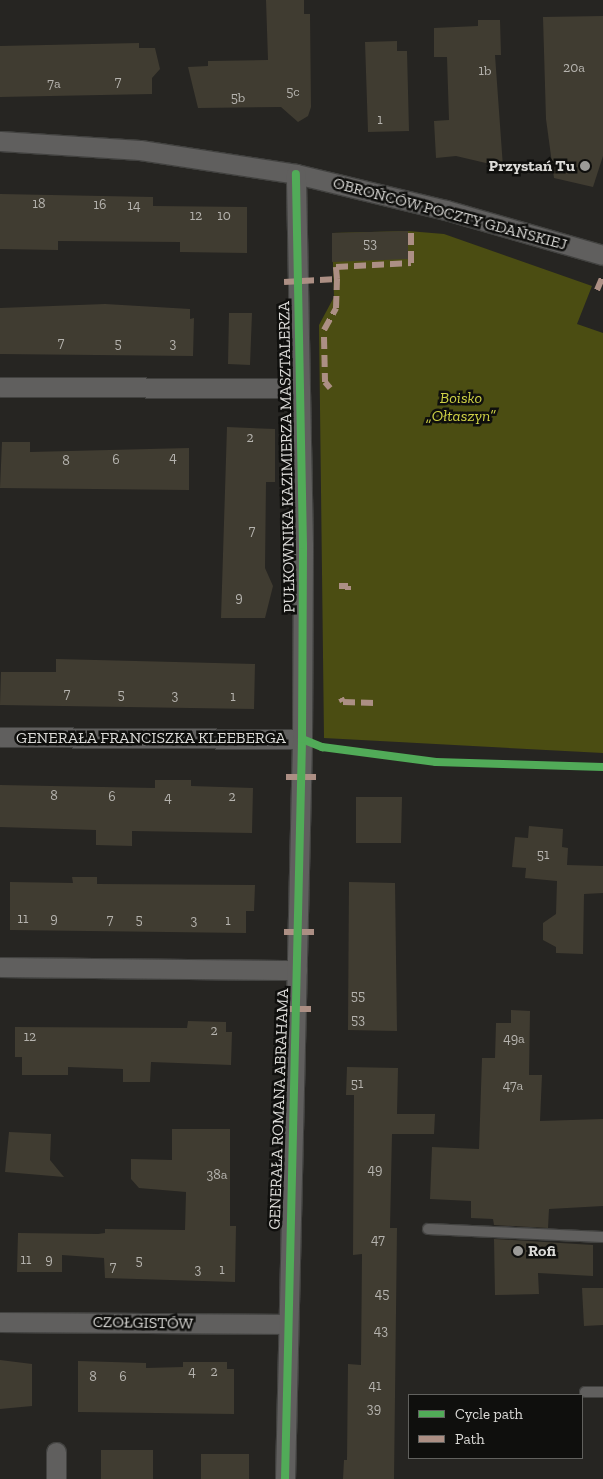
<!DOCTYPE html>
<meta charset="utf-8">
<style>
body{margin:0}
#map{position:relative;width:603px;height:1479px;overflow:hidden;background:#262522;font-family:"Zilla Slab",serif}
div>[style]{position:absolute}
[style*='--x']{left:calc(var(--x)*1px);top:calc(var(--y)*1px);width:calc(var(--w)*1px);rotate:calc(var(--a)*1deg)}
.green>*{inset:0;background:#4b4d12}
.building>*{inset:0;background:#403c31}
.roads{filter:drop-shadow(1px 0 #424240) drop-shadow(-1px 0 #424240) drop-shadow(0 1px #424240) drop-shadow(0 -1px #424240)}
.service>*{height:10px;margin:-5px;padding:0 5px;transform-origin:5px;border-radius:5px;background:#605f5e}
.minor>*{height:19px;margin:-9.5px;padding:0 9.5px;transform-origin:9.5px;border-radius:9.5px;background:#605f5e}
.quiet>*{height:6px;margin-top:-3px;transform-origin:0;background:repeating-linear-gradient(90deg,#ac8f84 0 12px,transparent 0 18px)}
.cycleway>*{height:8px;margin:-4px;padding:0 4px;transform-origin:4px;border-radius:4px;background:#51ab58}
.dots>*{width:14px;height:14px;translate:-50% -50%;box-sizing:border-box;border:2px solid #0f0f0d;border-radius:50%}
span{translate:-50% -50%;white-space:nowrap;text-align:center;line-height:1.15;-webkit-text-stroke:5px #0f0f0d;paint-order:stroke}
.number-label{font-size:14px;color:#b5b3ae}
.number-label span{-webkit-text-stroke-width:0}
.poi-label{font-size:16px;color:#dcdbd8;font-weight:700}
.right{translate:-100% -50%;text-align:right}
.left{translate:0 -50%;text-align:left}
.street-label{font-size:16px;color:#dcdbd8}
.park-label{font-size:16px;color:#cfd246;font-style:italic}
.legend{position:absolute;left:408px;top:1394px;width:175px;height:65px;box-sizing:border-box;background:#0f0f0d;border:1px solid #61615e;margin:0;padding:6px 9px;list-style:none;font-size:15px;color:#dcdbd8}
.legend li{display:flex;align-items:center;gap:10px;height:25px}
.legend b{width:25px;border:1px solid #61615e}
</style>
<div id="map">
<div class="green">
<div style="clip-path:polygon(408px 231px,444px 234px,592px 286px,577px 324px,603px 333px,603px 753px,324px 738px,319px 325px,334px 297px,332px 233px)"></div>
</div>
<div class="building">
<div style="clip-path:polygon(266px 0,304px 0,304px 14px,310px 14px,311px 107px,308px 116px,298px 122px,281px 107px,198px 108px,188px 67px,208px 66px,208px 61px,268px 60px)"></div>
<div style="clip-path:polygon(603px 16px,603px 156px,593px 187px,554px 178px,546px 119px,543px 17px)"></div>
<div style="clip-path:polygon(478px 20px,500px 20px,501px 55px,495px 55px,503px 167px,456px 156px,436px 158px,434px 121px,449px 120px,447px 57px,434px 57px,434px 28px,478px 26px)"></div>
<div style="clip-path:polygon(397px 41px,397px 51px,407px 51px,409px 131px,368px 132px,365px 42px)"></div>
<div style="clip-path:polygon(139px 43px,139px 48px,155px 48px,160px 69px,152px 78px,152px 94px,0 97px,0 46px)"></div>
<div style="clip-path:polygon(0 194px,153px 197px,153px 206px,247px 207px,247px 253px,180px 252px,180px 242px,58px 241px,58px 250px,0 249px)"></div>
<div style="clip-path:polygon(408px 231px,408px 259px,332px 262px,332px 233px)"></div>
<div style="clip-path:polygon(105px 304px,190px 309px,190px 319px,194px 318px,193px 356px,0 354px,0 308px)"></div>
<div style="clip-path:polygon(229px 313px,252px 313px,250px 365px,228px 364px)"></div>
<div style="clip-path:polygon(227px 427px,275px 429px,275px 482px,266px 482px,265px 568px,273px 586px,265px 618px,221px 618px)"></div>
<div style="clip-path:polygon(2px 442px,30px 442px,30px 452px,189px 448px,189px 490px,0 488px)"></div>
<div style="clip-path:polygon(56px 659px,255px 664px,254px 709px,0 705px,1px 672px,56px 672px)"></div>
<div style="clip-path:polygon(155px 780px,191px 780px,191px 786px,253px 788px,252px 833px,132px 831px,132px 846px,96px 845px,96px 830px,0 827px,0 785px,155px 788px)"></div>
<div style="clip-path:polygon(356px 797px,402px 797px,401px 843px,356px 843px)"></div>
<div style="clip-path:polygon(529px 826px,563px 829px,562px 847px,568px 848px,567px 865px,603px 866px,603px 893px,584px 894px,583px 954px,556px 953px,556px 947px,543px 940px,543px 923px,556px 914px,557px 881px,525px 878px,526px 868px,512px 867px,515px 837px,528px 838px)"></div>
<div style="clip-path:polygon(72px 877px,97px 877px,97px 884px,255px 885px,254px 911px,246px 911px,246px 933px,10px 930px,10px 882px,73px 883px)"></div>
<div style="clip-path:polygon(349px 882px,395px 883px,397px 1031px,348px 1030px)"></div>
<div style="clip-path:polygon(511px 1010px,530px 1011px,529px 1075px,542px 1075px,540px 1121px,603px 1119px,603px 1206px,549px 1209px,548px 1228px,494px 1225px,493px 1219px,471px 1218px,471px 1201px,430px 1199px,432px 1147px,479px 1149px,482px 1058px,495px 1058px,496px 1023px,511px 1023px)"></div>
<div style="clip-path:polygon(188px 1021px,226px 1022px,226px 1032px,232px 1032px,231px 1065px,151px 1062px,150px 1082px,123px 1082px,123px 1069px,68px 1067px,68px 1075px,22px 1075px,22px 1057px,15px 1057px,15px 1027px,187px 1028px)"></div>
<div style="clip-path:polygon(347px 1067px,398px 1068px,397px 1114px,435px 1114px,434px 1134px,392px 1134px,390px 1228px,397px 1228px,394px 1479px,343px 1479px,344px 1460px,347px 1460px,348px 1364px,361px 1365px,362px 1254px,353px 1255px,354px 1095px,346px 1095px)"></div>
<div style="clip-path:polygon(172px 1129px,230px 1129px,230px 1226px,236px 1226px,235px 1282px,105px 1278px,104px 1258px,62px 1255px,62px 1272px,17px 1272px,18px 1233px,98px 1234px,105px 1233px,105px 1229px,185px 1230px,186px 1192px,139px 1188px,131px 1179px,131px 1159px,172px 1160px)"></div>
<div style="clip-path:polygon(9px 1132px,51px 1134px,50px 1160px,64px 1177px,5px 1172px)"></div>
<div style="clip-path:polygon(494px 1239px,593px 1245px,593px 1276px,538px 1273px,539px 1294px,495px 1295px)"></div>
<div style="clip-path:polygon(582px 1288px,603px 1288px,603px 1325px,584px 1326px)"></div>
<div style="clip-path:polygon(0 1360px,32px 1364px,32px 1406px,0 1409px)"></div>
<div style="clip-path:polygon(78px 1361px,146px 1363px,146px 1368px,183px 1367px,183px 1362px,227px 1362px,227px 1369px,234px 1369px,234px 1414px,78px 1412px)"></div>
<div style="clip-path:polygon(101px 1450px,153px 1450px,153px 1479px,101px 1479px)"></div>
<div style="clip-path:polygon(201px 1454px,249px 1454px,249px 1479px,201px 1479px)"></div>
</div>
<div class="roads">
<div class="service">
<div style="--x:428;--y:1229;--w:175;--a:2.6"></div>
<div style="--x:585;--y:1392;--w:18;--a:0"></div>
</div>
<div class="minor">
<div style="--x:0;--y:141;--w:140;--a:3.7"></div>
<div style="--x:140;--y:150;--w:158;--a:8.7"></div>
<div style="--x:296;--y:174;--w:154;--a:13.5"></div>
<div style="--x:446;--y:210;--w:163;--a:16"></div>
<div style="--x:0;--y:387;--w:300;--a:0.2"></div>
<div style="--x:0;--y:737;--w:302;--a:0.4"></div>
<div style="--x:0;--y:967;--w:297;--a:0.6"></div>
<div style="--x:0;--y:1322;--w:286;--a:0.4"></div>
<div style="--x:56;--y:1452;--w:27;--a:90"></div>
<div style="--x:285;--y:1479;--w:740;--a:-88.68"></div>
<div style="--x:302;--y:739;--w:194;--a:-89.7"></div>
<div style="--x:303;--y:545;--w:371;--a:-91.1"></div>
</div>
</div>
<div class="quiet">
<div style="--x:284;--y:282;--w:53;--a:-3.2"></div>
<div style="--x:337;--y:279;--w:12;--a:-95"></div>
<div style="--x:336;--y:267;--w:75;--a:-3.1"></div>
<div style="--x:411;--y:263;--w:32;--a:-90"></div>
<div style="--x:597;--y:290;--w:15;--a:-67"></div>
<div style="--x:324;--y:330;--w:25;--a:-61"></div>
<div style="--x:336;--y:308;--w:29;--a:-88"></div>
<div style="--x:324;--y:337;--w:45;--a:88.7"></div>
<div style="--x:325;--y:382;--w:8;--a:50"></div>
<div style="--x:339;--y:586;--w:9;--a:0"></div>
<div style="--x:348;--y:586;--w:4;--a:90"></div>
<div style="--x:341;--y:698;--w:4;--a:63"></div>
<div style="--x:343;--y:702;--w:32;--a:2"></div>
<div style="--x:286;--y:777;--w:34;--a:0"></div>
<div style="--x:284;--y:932;--w:33;--a:0"></div>
<div style="--x:281;--y:1009;--w:35;--a:0"></div>
</div>
<div class="cycleway">
<div style="--x:302;--y:739;--w:22;--a:22"></div>
<div style="--x:322;--y:747;--w:115;--a:7.5"></div>
<div style="--x:436;--y:762;--w:167;--a:1.7"></div>
<div style="--x:285;--y:1479;--w:740;--a:-88.68"></div>
<div style="--x:302;--y:739;--w:194;--a:-89.7"></div>
<div style="--x:303;--y:545;--w:371;--a:-91.1"></div>
</div>
<div class="dots">
<div style="left:585px;top:166px;background:#9c9b98"></div>
<div style="left:518px;top:1251px;background:#9c9b98"></div>
</div>
<div class="number-label">
<span style="left:574px;top:68px">20a</span>
<span style="left:485px;top:71px">1b</span>
<span style="left:118px;top:82px">7</span>
<span style="left:54px;top:84px">7a</span>
<span style="left:293px;top:92px">5c</span>
<span style="left:238px;top:98px">5b</span>
<span style="left:380px;top:120px">1</span>
<span style="left:39px;top:204px">18</span>
<span style="left:100px;top:205px">16</span>
<span style="left:134px;top:206px">14</span>
<span style="left:196px;top:216px">12</span>
<span style="left:224px;top:216px">10</span>
<span style="left:370px;top:244px">53</span>
<span style="left:61px;top:343px">7</span>
<span style="left:118px;top:344px">5</span>
<span style="left:173px;top:344px">3</span>
<span style="left:250px;top:438px">2</span>
<span style="left:173px;top:458px">4</span>
<span style="left:116px;top:460px">6</span>
<span style="left:66px;top:461px">8</span>
<span style="left:252px;top:531px">7</span>
<span style="left:239px;top:598px">9</span>
<span style="left:67px;top:694px">7</span>
<span style="left:121px;top:695px">5</span>
<span style="left:175px;top:696px">3</span>
<span style="left:233px;top:697px">1</span>
<span style="left:54px;top:796px">8</span>
<span style="left:112px;top:797px">6</span>
<span style="left:232px;top:797px">2</span>
<span style="left:168px;top:798px">4</span>
<span style="left:543px;top:855px">51</span>
<span style="left:23px;top:919px">11</span>
<span style="left:54px;top:919px">9</span>
<span style="left:110px;top:920px">7</span>
<span style="left:139px;top:920px">5</span>
<span style="left:194px;top:921px">3</span>
<span style="left:228px;top:921px">1</span>
<span style="left:358px;top:996px">55</span>
<span style="left:358px;top:1020px">53</span>
<span style="left:214px;top:1031px">2</span>
<span style="left:30px;top:1037px">12</span>
<span style="left:514px;top:1039px">49a</span>
<span style="left:357px;top:1084px">51</span>
<span style="left:513px;top:1086px">47a</span>
<span style="left:375px;top:1170px">49</span>
<span style="left:217px;top:1175px">38a</span>
<span style="left:378px;top:1240px">47</span>
<span style="left:26px;top:1260px">11</span>
<span style="left:49px;top:1260px">9</span>
<span style="left:139px;top:1261px">5</span>
<span style="left:113px;top:1267px">7</span>
<span style="left:198px;top:1270px">3</span>
<span style="left:222px;top:1270px">1</span>
<span style="left:382px;top:1294px">45</span>
<span style="left:381px;top:1331px">43</span>
<span style="left:192px;top:1372px">4</span>
<span style="left:214px;top:1372px">2</span>
<span style="left:93px;top:1377px">8</span>
<span style="left:123px;top:1377px">6</span>
<span style="left:375px;top:1386px">41</span>
<span style="left:374px;top:1409px">39</span>
</div>
<div class="poi-label">
<span class="right" style="left:575px;top:166px">Przystań Tu</span>
<span class="left" style="left:528px;top:1251px">Rofi</span>
</div>
<div class="street-label">
<span style="left:450px;top:214px;rotate:15deg">OBROŃCÓW POCZTY GDAŃSKIEJ</span>
<span style="left:287px;top:457px;rotate:-91deg">PUŁKOWNIKA KAZIMIERZA MASZTALERZA</span>
<span style="left:151px;top:738px">GENERAŁA FRANCISZKA KLEEBERGA</span>
<span style="left:279px;top:1109px;rotate:-88deg">GENERAŁA ROMANA ABRAHAMA</span>
<span style="left:143px;top:1323px;rotate:1deg">CZOŁGISTÓW</span>
</div>
<div class="park-label">
<span style="left:461px;top:407px">Boisko<br>„Ołtaszyn”</span>
</div>
<ul class="legend">
<li><b style="height:6px;background:#51ab58"></b>Cycle path</li>
<li><b style="height:6px;background:#ac8f84"></b>Path</li>
</ul>
</div>
